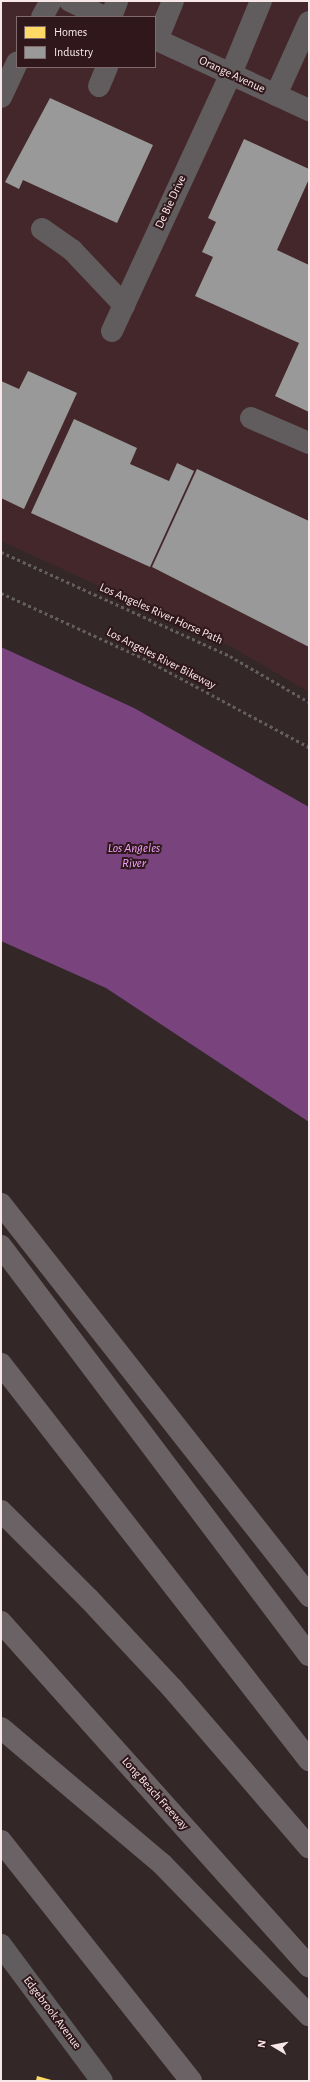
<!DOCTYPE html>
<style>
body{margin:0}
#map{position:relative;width:310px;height:2082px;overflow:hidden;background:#332728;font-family:"Alegreya Sans",sans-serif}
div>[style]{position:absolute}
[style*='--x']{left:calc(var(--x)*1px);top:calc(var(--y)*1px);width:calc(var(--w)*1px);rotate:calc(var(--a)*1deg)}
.built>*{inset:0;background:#44272b}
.water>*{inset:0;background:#79437e}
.homes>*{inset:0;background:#ffd966}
.industry>*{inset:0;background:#999}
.path>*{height:2.5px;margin-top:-1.25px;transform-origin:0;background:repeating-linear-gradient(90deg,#655e60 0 3px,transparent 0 6px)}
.minor>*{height:22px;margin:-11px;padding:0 11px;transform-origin:11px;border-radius:11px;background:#615c5e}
.highway>*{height:22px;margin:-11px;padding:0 11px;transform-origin:11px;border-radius:11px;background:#6a6264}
span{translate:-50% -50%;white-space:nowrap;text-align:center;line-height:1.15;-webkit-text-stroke:4px #2f171b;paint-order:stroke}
.street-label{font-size:12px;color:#f9e8ea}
.water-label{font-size:13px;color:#f4a3fd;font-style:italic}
.frame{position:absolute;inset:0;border:2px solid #f9e8ea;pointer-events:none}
.legend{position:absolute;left:16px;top:16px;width:140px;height:52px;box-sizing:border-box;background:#2f171b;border:1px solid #806b6e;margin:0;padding:5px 7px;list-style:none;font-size:12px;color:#f9e8ea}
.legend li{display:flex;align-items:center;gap:8px;height:20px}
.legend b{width:20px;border:1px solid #806b6e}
.north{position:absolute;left:254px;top:2026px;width:40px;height:40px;-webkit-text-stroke:3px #2f171b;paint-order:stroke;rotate:280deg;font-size:11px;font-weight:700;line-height:16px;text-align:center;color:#f9e8ea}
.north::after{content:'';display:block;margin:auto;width:14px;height:18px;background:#f9e8ea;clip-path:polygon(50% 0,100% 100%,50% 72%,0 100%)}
</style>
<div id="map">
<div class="built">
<div style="clip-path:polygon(evenodd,1px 1px,309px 1px,309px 692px,230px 646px,1px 541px,1px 1px,17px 17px,155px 17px,155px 67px,17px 67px,17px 17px)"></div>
</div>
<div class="water">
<div style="clip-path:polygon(1px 647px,134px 708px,309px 807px,309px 1122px,106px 988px,1px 941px)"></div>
</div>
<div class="homes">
<div style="clip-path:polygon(37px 2076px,55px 2081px,36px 2081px)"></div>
</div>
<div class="industry">
<div style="clip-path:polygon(50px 98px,153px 145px,117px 223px,23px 180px,19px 189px,5px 182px)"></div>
<div style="clip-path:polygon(244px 139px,309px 169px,309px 179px,277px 250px,309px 265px,309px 412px,275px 396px,299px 343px,195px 296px,213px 257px,202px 252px,216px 222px,208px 218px)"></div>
<div style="clip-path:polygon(28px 371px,77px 393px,24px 509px,1px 498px,1px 381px,19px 389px)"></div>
<div style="clip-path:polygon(74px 419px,137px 448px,130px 464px,169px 481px,177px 463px,194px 471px,150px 567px,31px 513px)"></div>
<div style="clip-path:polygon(197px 469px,309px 521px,309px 647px,152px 567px)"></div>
</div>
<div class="path">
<div style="--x:1;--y:552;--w:252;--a:24.4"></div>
<div style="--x:230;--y:656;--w:91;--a:30.2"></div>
<div style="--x:1;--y:593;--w:156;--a:24.6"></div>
<div style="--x:143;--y:658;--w:188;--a:28.2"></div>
</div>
<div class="minor">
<div style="--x:70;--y:1;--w:38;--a:25"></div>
<div style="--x:42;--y:17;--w:18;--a:-61"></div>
<div style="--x:111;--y:17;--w:17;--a:-69"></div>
<div style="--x:155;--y:39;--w:170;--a:24.8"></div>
<div style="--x:157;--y:40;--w:42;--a:-67.7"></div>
<div style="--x:99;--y:86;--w:21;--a:-67"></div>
<div style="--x:276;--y:95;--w:80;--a:-65.7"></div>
<div style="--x:1;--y:97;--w:38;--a:-65"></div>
<div style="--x:42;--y:229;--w:37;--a:35"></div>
<div style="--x:72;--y:250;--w:76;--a:46.6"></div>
<div style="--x:112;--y:331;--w:283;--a:-65.2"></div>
<div style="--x:231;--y:74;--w:79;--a:-67.7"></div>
<div style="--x:251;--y:418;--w:63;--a:23.3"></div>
<div style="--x:1;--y:1945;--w:169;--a:53.4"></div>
</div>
<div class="highway">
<div style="--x:1;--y:1204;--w:499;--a:51.8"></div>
<div style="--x:1;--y:1246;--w:512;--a:53.02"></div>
<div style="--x:1;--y:1364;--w:502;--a:52.13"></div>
<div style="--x:1;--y:1511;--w:124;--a:45"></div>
<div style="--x:89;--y:1599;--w:122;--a:47"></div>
<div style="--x:172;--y:1688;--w:210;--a:49.3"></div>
<div style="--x:1;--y:1622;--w:462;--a:48.2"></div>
<div style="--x:1;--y:1728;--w:211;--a:40.2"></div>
<div style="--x:162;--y:1864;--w:211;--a:45.8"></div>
<div style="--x:1;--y:1841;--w:306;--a:51.6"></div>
</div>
<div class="street-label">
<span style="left:232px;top:75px;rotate:25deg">Orange Avenue</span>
<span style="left:171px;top:202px;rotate:-65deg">De Bie Drive</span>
<span style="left:161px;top:614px;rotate:24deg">Los Angeles River Horse Path</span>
<span style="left:161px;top:659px;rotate:27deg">Los Angeles River Bikeway</span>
<span style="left:155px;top:1794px;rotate:48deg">Long Beach Freeway</span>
<span style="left:52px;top:2013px;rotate:53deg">Edgebrook Avenue</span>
</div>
<div class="water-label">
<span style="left:134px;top:857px">Los Angeles<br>River</span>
</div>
<div class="frame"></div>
<ul class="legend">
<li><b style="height:11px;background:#ffd966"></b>Homes</li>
<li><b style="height:11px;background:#999"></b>Industry</li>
</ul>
<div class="north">N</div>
</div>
